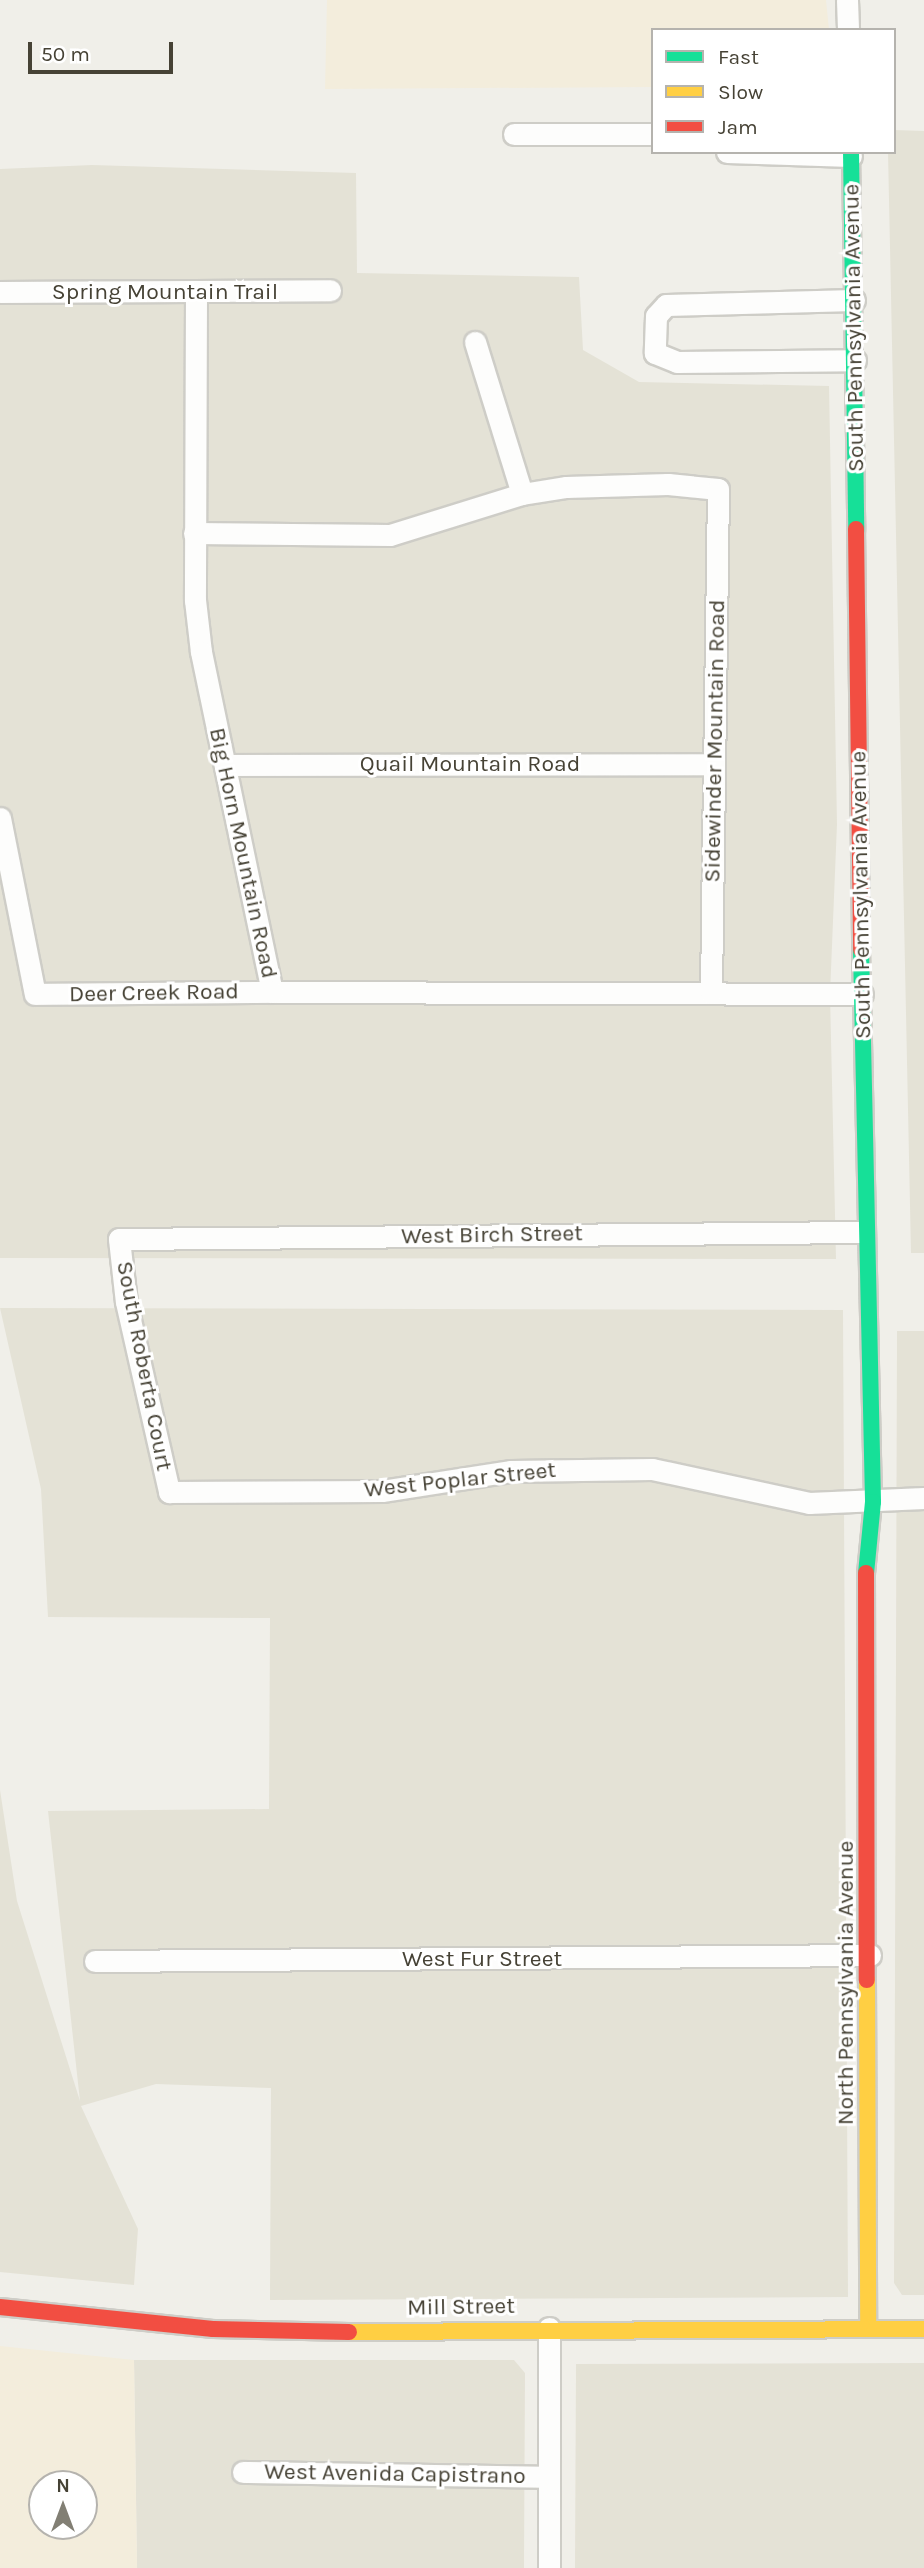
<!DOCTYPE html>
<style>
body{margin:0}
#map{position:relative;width:924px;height:2568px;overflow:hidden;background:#f0efe9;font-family:Karla,sans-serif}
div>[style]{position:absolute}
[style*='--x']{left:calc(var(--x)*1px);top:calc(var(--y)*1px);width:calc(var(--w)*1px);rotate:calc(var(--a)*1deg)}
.residential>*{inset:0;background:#e4e2d6}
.commercial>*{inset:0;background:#f3eddc}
.roads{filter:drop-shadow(2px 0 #cecdc7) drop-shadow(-2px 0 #cecdc7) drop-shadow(0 2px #cecdc7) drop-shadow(0 -2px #cecdc7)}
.street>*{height:21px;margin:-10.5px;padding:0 10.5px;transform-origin:10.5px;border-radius:10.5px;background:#fdfdfc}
.fast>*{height:16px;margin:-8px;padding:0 8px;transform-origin:8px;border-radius:8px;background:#16e098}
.slow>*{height:16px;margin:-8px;padding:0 8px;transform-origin:8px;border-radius:8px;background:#ffcf43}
.jam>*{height:16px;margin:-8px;padding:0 8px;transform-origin:8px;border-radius:8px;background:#f24e42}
span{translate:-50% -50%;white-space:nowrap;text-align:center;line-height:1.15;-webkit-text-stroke:6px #fff;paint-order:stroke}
.street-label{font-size:23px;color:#464235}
.legend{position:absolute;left:651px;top:28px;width:245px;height:126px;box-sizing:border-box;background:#fff;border:2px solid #b5b3ae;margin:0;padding:9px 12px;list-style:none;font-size:21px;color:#464235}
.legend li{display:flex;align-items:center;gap:14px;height:35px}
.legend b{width:35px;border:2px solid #b5b3ae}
.north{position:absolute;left:28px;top:2470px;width:70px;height:70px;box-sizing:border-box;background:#fff;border:2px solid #b5b3ae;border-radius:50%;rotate:0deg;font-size:19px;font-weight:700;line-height:28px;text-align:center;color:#464235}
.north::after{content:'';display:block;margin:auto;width:24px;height:32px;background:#827f74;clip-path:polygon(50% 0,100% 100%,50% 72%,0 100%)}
.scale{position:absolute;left:28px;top:42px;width:145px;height:32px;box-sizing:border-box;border:4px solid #464235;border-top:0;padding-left:9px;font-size:21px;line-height:24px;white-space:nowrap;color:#464235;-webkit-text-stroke:5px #fff;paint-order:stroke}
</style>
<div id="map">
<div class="residential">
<div style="clip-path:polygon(894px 130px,924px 131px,924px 1253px,911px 1253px,888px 152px,894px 152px)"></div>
<div style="clip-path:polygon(92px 165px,356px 173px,357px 273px,579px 277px,583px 350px,639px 382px,829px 386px,837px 824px,830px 994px,836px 1259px,0 1258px,0 169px)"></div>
<div style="clip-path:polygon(0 1308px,843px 1310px,848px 2297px,270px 2300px,271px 2088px,156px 2084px,81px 2106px,138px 2229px,134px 2285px,0 2272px,0 1790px,17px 1901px,80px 2101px,48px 1811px,269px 1809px,270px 1618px,48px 1617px,41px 1489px)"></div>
<div style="clip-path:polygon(897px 1331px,924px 1331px,924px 2295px,902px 2295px,894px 2283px)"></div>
<div style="clip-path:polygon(134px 2360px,514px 2360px,525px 2373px,524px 2568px,137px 2568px)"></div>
<div style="clip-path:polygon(924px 2363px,924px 2568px,575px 2568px,576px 2364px)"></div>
</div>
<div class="commercial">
<div style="clip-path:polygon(327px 0,826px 0,829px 30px,653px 30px,653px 87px,325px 89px)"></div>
<div style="clip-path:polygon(evenodd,0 2346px,134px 2360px,137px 2568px,0 2568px,0 2346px,42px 2484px,84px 2484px,84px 2526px,42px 2526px,42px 2484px)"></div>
</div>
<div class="roads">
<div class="street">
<div style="--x:847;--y:0;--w:30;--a:88"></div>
<div style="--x:514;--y:134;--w:139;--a:0"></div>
<div style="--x:727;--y:152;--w:124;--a:1.8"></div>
<div style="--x:0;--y:292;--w:330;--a:-0.3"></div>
<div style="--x:196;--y:294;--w:306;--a:90.2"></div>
<div style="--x:195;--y:600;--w:52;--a:83.4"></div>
<div style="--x:201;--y:652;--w:347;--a:78.2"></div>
<div style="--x:272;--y:992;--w:590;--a:0.19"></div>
<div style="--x:854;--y:300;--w:188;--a:178.5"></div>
<div style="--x:666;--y:305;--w:15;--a:132"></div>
<div style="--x:656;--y:316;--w:37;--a:92"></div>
<div style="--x:655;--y:353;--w:24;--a:22"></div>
<div style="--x:677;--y:362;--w:178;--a:-0.6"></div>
<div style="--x:475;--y:342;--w:159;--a:72.8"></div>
<div style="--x:194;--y:533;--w:196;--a:0.6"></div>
<div style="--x:390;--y:535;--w:138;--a:-17.3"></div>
<div style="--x:522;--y:494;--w:45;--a:-9"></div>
<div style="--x:566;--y:487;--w:102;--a:-1.7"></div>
<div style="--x:668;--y:484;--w:50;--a:5.7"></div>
<div style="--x:718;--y:489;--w:504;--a:90.8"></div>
<div style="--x:225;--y:765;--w:489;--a:-0.1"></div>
<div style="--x:0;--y:818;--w:179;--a:78.8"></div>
<div style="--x:35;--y:994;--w:237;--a:-0.5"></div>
<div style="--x:864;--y:1232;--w:745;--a:179.46"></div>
<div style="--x:119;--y:1239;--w:63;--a:83.7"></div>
<div style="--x:126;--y:1302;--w:195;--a:77.2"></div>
<div style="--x:169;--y:1492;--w:213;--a:-0.3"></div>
<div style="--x:382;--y:1491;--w:131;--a:-8.8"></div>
<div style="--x:511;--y:1471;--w:141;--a:-0.8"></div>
<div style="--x:652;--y:1469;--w:161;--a:12.2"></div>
<div style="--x:809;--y:1503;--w:115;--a:-2.5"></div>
<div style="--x:95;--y:1961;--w:775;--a:-0.44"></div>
<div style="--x:243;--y:2472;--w:305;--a:0.9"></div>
<div style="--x:549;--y:2568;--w:240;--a:-90"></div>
</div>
<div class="fast">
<div style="--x:851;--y:152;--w:377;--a:89.2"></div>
<div style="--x:861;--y:950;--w:552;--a:88.75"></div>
<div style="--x:873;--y:1502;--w:71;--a:95.6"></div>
</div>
<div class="slow">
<div style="--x:867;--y:1980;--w:349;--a:89.8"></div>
<div style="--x:349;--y:2332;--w:575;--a:-0.3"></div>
</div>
<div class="jam">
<div style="--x:856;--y:529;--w:421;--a:89.3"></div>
<div style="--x:866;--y:1573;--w:407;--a:89.9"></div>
<div style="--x:0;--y:2307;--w:214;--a:5.9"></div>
<div style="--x:213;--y:2329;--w:136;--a:1.3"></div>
</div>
</div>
<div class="street-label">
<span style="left:165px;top:292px">Spring Mountain Trail</span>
<span style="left:854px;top:328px;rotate:-91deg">South Pennsylvania Avenue</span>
<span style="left:715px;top:741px;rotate:-89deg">Sidewinder Mountain Road</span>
<span style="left:470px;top:764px">Quail Mountain Road</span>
<span style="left:243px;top:853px;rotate:78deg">Big Horn Mountain Road</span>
<span style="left:861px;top:895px;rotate:-91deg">South Pennsylvania Avenue</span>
<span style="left:154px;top:993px;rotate:-1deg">Deer Creek Road</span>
<span style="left:492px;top:1235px;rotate:-1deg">West Birch Street</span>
<span style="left:144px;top:1366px;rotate:79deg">South Roberta Court</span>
<span style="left:460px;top:1480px;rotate:-6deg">West Poplar Street</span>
<span style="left:482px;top:1959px">West Fur Street</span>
<span style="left:846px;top:1983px;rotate:-90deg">North Pennsylvania Avenue</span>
<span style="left:461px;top:2307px;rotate:-1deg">Mill Street</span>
<span style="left:395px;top:2474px;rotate:1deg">West Avenida Capistrano</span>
</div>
<ul class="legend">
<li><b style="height:9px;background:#16e098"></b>Fast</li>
<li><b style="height:9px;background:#ffcf43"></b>Slow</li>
<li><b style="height:9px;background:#f24e42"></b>Jam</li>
</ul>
<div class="north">N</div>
<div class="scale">50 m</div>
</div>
